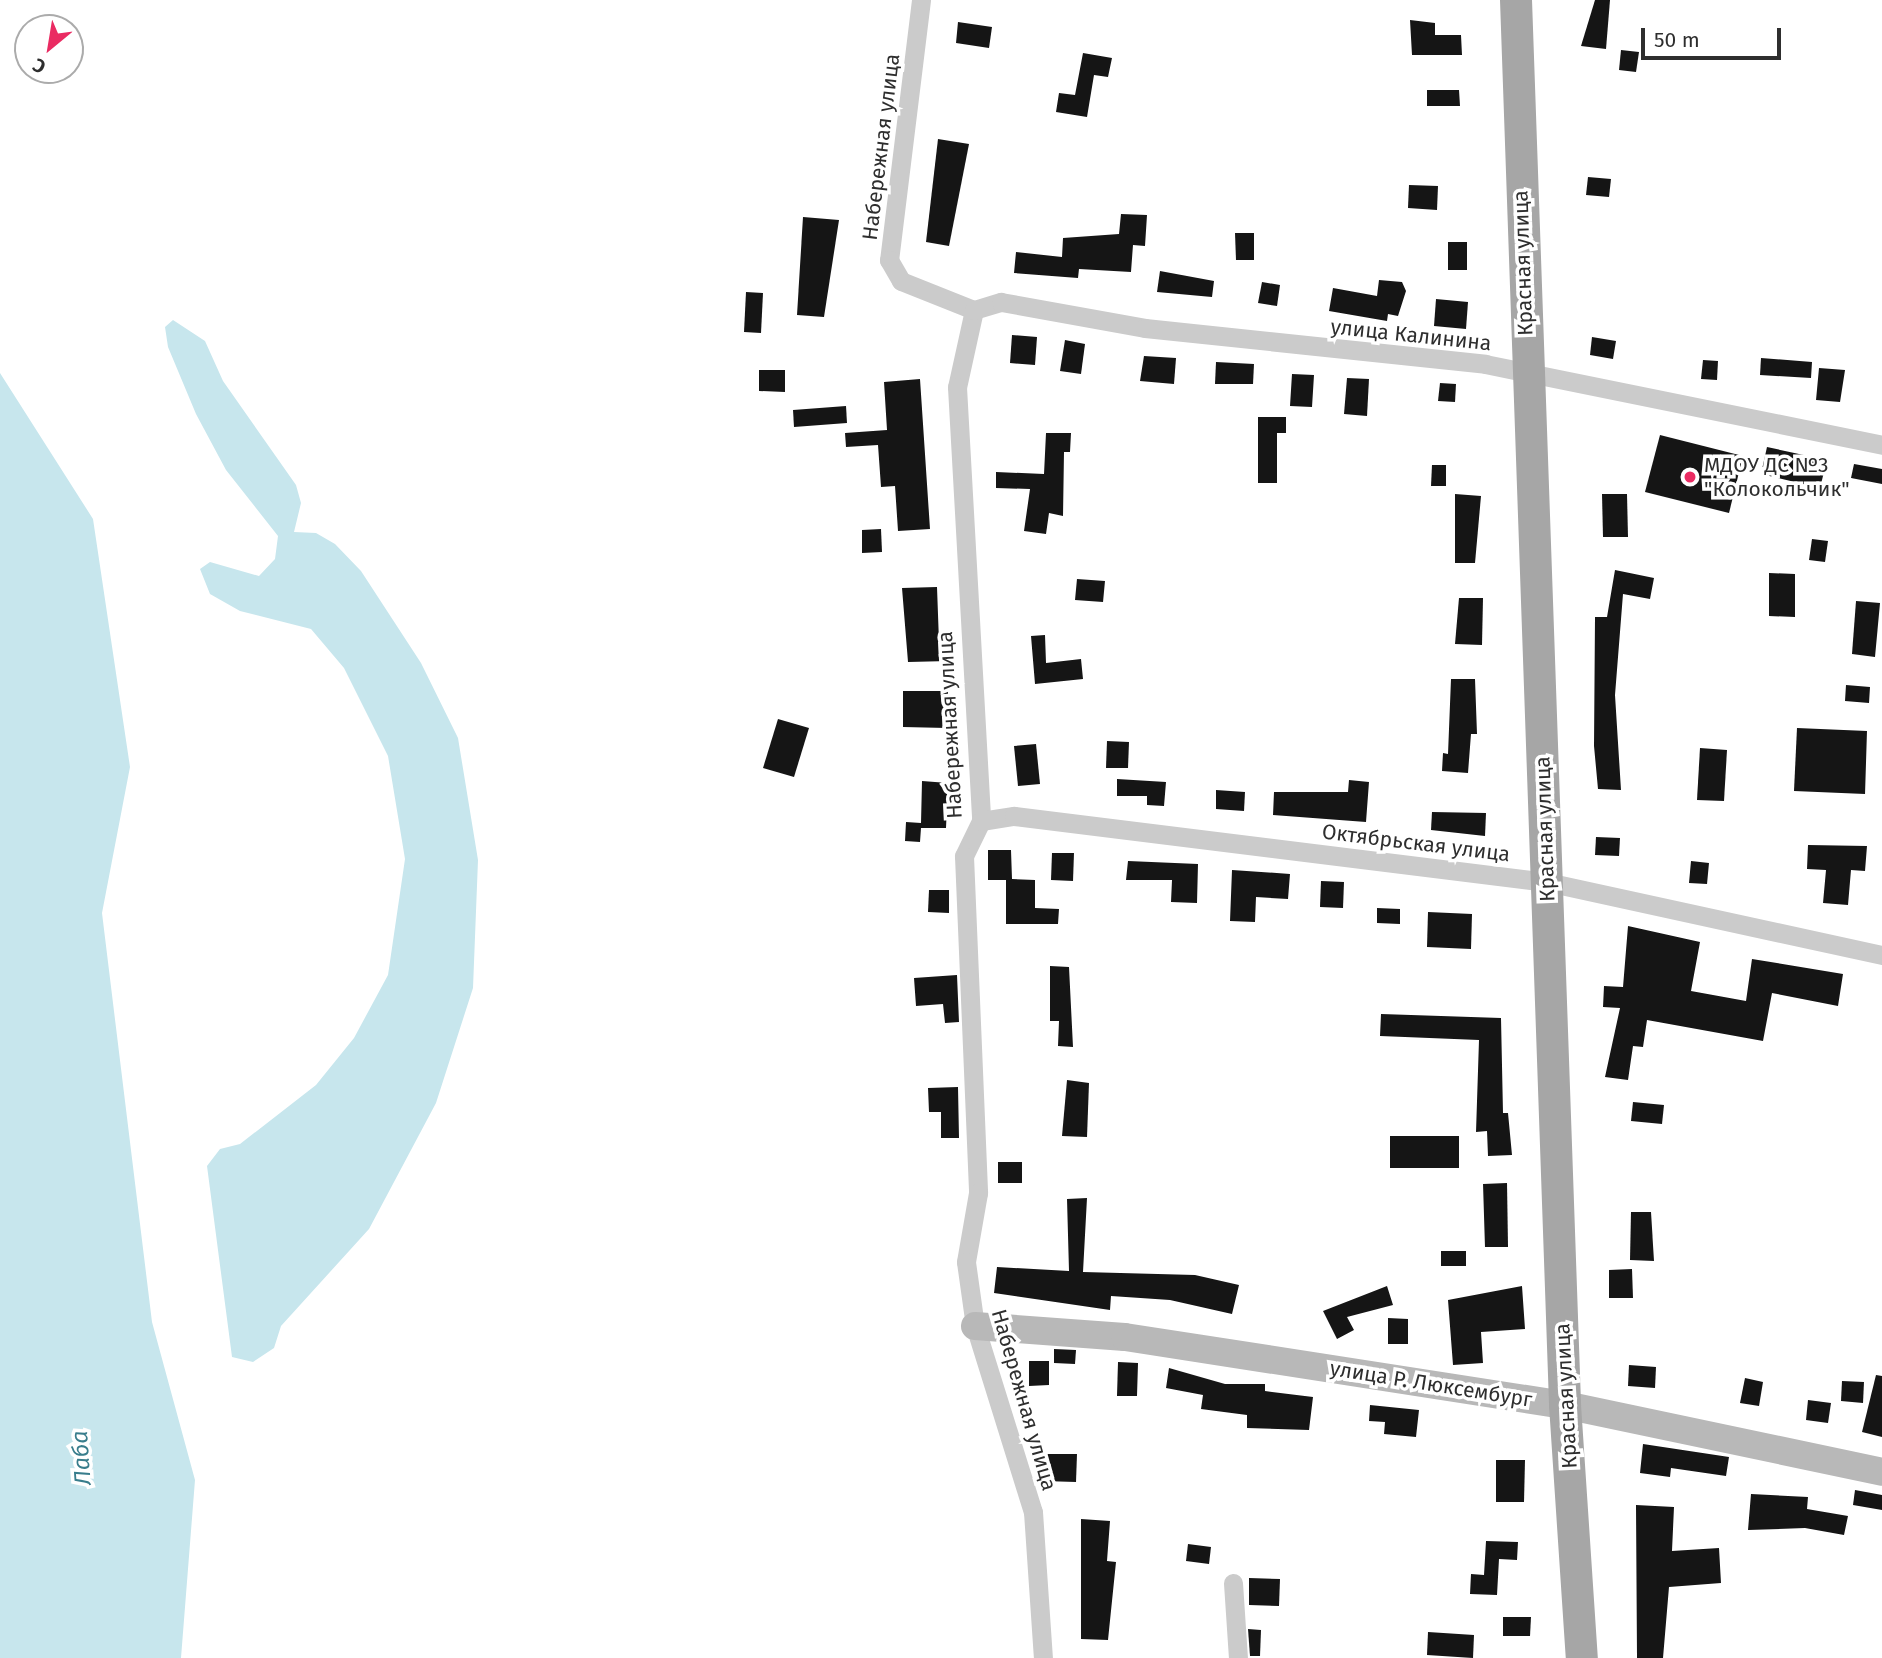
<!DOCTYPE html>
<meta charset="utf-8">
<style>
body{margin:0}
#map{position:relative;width:1882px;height:1658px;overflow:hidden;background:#fff;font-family:"Fira Sans",sans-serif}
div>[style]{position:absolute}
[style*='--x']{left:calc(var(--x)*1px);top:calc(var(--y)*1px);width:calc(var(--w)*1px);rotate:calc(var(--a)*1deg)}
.water>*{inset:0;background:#c7e6ed}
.building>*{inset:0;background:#151515}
.street>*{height:19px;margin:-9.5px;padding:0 9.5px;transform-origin:9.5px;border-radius:9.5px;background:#cbcbcb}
.secondary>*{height:28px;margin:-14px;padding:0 14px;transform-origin:14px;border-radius:14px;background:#b8b8b8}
.primary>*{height:32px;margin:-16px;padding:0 16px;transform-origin:16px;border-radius:16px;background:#a6a6a6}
.dots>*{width:19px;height:19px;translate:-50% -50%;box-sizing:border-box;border:4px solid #fff;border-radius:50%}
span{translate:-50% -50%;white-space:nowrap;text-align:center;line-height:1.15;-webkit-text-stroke:7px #fff;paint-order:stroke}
.street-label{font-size:21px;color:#2e2e2e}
.poi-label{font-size:21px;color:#2e2e2e}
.left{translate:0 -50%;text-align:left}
.water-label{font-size:23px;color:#387d8c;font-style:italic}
.north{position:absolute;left:14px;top:14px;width:70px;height:70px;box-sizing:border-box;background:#fff;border:2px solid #ababab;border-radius:50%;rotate:210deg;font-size:19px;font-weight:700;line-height:28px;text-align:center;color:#2e2e2e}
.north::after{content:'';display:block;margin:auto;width:24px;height:32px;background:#ea2b62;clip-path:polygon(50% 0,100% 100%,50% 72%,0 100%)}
.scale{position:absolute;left:1641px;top:28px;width:140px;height:32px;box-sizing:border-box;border:4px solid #2e2e2e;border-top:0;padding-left:9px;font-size:21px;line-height:24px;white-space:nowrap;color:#2e2e2e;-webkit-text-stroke:5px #fff;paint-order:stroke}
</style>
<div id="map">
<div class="water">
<div style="clip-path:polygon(173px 320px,205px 341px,223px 381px,296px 485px,301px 503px,294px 532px,316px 533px,335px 544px,361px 571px,421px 663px,458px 738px,478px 860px,473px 988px,436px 1103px,369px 1229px,281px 1326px,274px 1348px,253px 1362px,232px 1357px,207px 1166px,220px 1149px,240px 1144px,316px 1085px,354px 1038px,388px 975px,405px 859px,388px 756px,344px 668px,311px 629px,240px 611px,210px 594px,200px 569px,210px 562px,259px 576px,275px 559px,278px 536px,226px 470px,196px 414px,168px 347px,165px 327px)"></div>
<div style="clip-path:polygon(0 373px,93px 519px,130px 767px,102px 913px,152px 1322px,195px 1480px,181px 1658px,0 1658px)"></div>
</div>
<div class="building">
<div style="clip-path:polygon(1595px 0,1610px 0,1606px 49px,1581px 46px)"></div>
<div style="clip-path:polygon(1410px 20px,1435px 23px,1435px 35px,1461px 35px,1462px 55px,1412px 55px)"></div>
<div style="clip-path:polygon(958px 22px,992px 27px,989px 48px,956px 43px)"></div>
<div style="clip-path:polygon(1621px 50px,1639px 52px,1636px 72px,1619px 70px)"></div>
<div style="clip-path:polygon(1083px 53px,1112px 58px,1108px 77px,1094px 75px,1087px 117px,1056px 112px,1059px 93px,1075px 95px)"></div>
<div style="clip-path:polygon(1427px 90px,1459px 90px,1460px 106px,1427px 106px)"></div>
<div style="clip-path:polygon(938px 139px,969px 144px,949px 246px,926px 242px)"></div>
<div style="clip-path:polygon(1588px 177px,1611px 179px,1609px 197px,1586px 195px)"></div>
<div style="clip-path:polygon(1409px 185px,1438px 186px,1437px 210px,1408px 208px)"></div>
<div style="clip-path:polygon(1121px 214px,1147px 215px,1145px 246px,1133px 245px,1131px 272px,1079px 269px,1078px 278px,1014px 273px,1016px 252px,1062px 257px,1063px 238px,1119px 234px)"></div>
<div style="clip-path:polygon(803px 217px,839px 220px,824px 317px,797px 315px)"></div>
<div style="clip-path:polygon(1235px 233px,1254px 233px,1254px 260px,1236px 260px)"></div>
<div style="clip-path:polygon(1448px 242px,1467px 242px,1467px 270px,1448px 270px)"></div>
<div style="clip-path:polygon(1160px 271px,1214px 281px,1212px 297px,1157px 292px)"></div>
<div style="clip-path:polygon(1379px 280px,1402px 282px,1406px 291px,1398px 316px,1388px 314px,1387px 321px,1329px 311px,1333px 288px,1377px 296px)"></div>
<div style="clip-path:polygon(1262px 282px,1280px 285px,1277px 306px,1258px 303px)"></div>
<div style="clip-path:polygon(746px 292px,763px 293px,761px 333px,744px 332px)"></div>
<div style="clip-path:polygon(1436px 299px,1468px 302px,1466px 329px,1434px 326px)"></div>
<div style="clip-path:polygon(1012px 335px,1037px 337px,1035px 365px,1010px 363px)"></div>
<div style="clip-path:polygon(1592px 337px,1616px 341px,1613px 359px,1590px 355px)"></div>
<div style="clip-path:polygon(1065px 340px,1085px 344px,1081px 374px,1060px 371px)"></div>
<div style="clip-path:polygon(1144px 356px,1176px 358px,1174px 384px,1140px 381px)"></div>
<div style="clip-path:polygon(1761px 358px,1812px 362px,1811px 378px,1760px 375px)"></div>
<div style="clip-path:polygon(1703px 360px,1718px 361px,1717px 380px,1701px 379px)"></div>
<div style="clip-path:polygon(1216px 362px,1254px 364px,1253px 384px,1215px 384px)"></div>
<div style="clip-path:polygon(1819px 368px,1845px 370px,1840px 402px,1816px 400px)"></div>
<div style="clip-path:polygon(759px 370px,785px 370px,785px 392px,759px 391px)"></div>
<div style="clip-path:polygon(1292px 374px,1314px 375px,1312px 407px,1290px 406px)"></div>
<div style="clip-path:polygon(1347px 378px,1369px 379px,1367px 416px,1344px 414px)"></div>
<div style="clip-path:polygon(920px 379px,930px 529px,898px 531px,895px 486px,881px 487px,878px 445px,846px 447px,845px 433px,887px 430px,884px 382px)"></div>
<div style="clip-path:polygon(1440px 383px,1456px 384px,1455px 402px,1438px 401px)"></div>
<div style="clip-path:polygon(846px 406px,847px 423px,794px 427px,793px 410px)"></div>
<div style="clip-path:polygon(1258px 417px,1286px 417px,1286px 433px,1277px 433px,1277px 483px,1258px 483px)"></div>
<div style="clip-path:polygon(1046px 433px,1071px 433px,1070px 452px,1064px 452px,1063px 516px,1049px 513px,1046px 534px,1024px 531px,1030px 489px,996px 488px,996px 472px,1044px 474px)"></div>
<div style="clip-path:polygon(1660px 435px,1743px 456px,1729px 513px,1645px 492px)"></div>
<div style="clip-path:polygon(1767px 447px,1827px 460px,1820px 488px,1761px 474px)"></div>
<div style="clip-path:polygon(1854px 464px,1882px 469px,1882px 484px,1851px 478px)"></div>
<div style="clip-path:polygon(1432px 465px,1446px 465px,1446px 486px,1431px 486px)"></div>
<div style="clip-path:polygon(1455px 494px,1481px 496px,1475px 563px,1455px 563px)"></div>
<div style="clip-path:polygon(1602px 494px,1627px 494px,1628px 537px,1603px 537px)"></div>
<div style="clip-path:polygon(881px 529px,882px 552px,862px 553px,862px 530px)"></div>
<div style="clip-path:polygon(1812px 539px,1828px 541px,1825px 562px,1809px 560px)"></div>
<div style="clip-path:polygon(1615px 570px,1654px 578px,1650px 599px,1623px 594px,1615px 695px,1621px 790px,1598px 789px,1594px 746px,1595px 617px,1607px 617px)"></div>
<div style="clip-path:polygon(1769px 573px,1795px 574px,1795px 617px,1769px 616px)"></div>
<div style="clip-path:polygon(1077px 579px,1105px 581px,1103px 602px,1075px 600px)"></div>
<div style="clip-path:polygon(937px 587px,939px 642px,949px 642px,949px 661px,908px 662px,902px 588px)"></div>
<div style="clip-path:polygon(1459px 598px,1483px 598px,1482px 645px,1455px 644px)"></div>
<div style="clip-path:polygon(1856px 601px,1880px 603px,1875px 657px,1852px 654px)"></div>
<div style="clip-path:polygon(1045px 635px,1046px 663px,1081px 659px,1083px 679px,1035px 684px,1031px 636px)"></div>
<div style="clip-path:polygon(1451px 679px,1475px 679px,1477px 734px,1471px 734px,1468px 773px,1442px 771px,1443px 753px,1448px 754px)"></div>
<div style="clip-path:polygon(1846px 685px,1870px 687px,1869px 703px,1845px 701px)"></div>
<div style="clip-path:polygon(903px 691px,948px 691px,947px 728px,903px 727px)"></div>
<div style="clip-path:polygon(778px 719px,809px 728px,794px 777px,763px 768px)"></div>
<div style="clip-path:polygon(1797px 728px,1867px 731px,1865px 794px,1794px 791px)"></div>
<div style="clip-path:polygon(1107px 741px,1129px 742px,1128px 768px,1106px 768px)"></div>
<div style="clip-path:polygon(1036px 744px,1040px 784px,1018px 786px,1014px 746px)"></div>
<div style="clip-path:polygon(1700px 748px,1727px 750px,1724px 801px,1697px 800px)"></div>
<div style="clip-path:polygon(1117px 779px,1166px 782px,1164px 806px,1147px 805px,1147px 796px,1117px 796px)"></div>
<div style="clip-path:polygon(1349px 780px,1369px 782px,1366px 822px,1273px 815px,1274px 792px,1348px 792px)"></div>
<div style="clip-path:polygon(922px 781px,948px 783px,946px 828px,921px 828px,920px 842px,905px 841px,906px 822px,921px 823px)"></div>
<div style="clip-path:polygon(1216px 790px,1245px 792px,1244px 811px,1216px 809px)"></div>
<div style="clip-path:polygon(1432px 812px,1486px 813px,1485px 836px,1431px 830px)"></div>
<div style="clip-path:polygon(1596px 837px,1620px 838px,1619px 856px,1595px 855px)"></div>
<div style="clip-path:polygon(1808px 845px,1867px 846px,1865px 871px,1851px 870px,1848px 905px,1823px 903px,1826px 870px,1807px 869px)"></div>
<div style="clip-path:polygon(988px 850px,1011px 850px,1012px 879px,1035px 880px,1035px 908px,1059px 909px,1058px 924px,1006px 924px,1006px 880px,988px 880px)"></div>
<div style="clip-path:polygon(1052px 853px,1074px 853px,1073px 881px,1051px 880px)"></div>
<div style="clip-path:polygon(1128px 861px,1198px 864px,1197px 903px,1171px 902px,1172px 880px,1126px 880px)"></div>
<div style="clip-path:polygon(1691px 861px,1709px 863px,1707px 884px,1689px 883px)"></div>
<div style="clip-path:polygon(1232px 870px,1290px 874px,1288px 899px,1256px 897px,1255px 922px,1230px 921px)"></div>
<div style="clip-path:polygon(1321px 881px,1344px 882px,1343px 908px,1320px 907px)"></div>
<div style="clip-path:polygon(929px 890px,949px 890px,949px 913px,928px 912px)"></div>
<div style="clip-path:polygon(1377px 908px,1400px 909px,1400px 924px,1377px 923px)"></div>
<div style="clip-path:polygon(1428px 912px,1472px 914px,1471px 949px,1427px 947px)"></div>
<div style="clip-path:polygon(1628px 926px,1700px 942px,1691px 991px,1746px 1001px,1752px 959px,1843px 974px,1838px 1006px,1772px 993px,1763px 1041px,1647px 1020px,1643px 1047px,1633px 1046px,1628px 1080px,1605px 1077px,1620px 1008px,1603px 1007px,1604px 986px,1623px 987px)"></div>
<div style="clip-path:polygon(1050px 966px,1069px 967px,1073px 1047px,1058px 1046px,1059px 1021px,1050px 1021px)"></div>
<div style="clip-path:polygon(957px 975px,959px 1022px,945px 1023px,943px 1004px,916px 1006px,914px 978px)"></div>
<div style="clip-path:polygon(1381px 1014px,1501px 1018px,1503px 1113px,1508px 1113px,1512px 1155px,1488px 1156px,1487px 1131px,1476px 1132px,1479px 1040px,1380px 1036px)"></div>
<div style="clip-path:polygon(1067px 1080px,1089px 1083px,1087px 1137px,1062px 1136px)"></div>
<div style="clip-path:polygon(958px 1087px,959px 1138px,941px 1138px,941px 1112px,929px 1112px,928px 1088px)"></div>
<div style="clip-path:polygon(1633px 1102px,1664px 1105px,1662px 1124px,1631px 1121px)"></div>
<div style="clip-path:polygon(1390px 1136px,1459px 1136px,1459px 1168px,1390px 1168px)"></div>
<div style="clip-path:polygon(998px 1162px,1022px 1162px,1022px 1183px,998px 1183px)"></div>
<div style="clip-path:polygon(1507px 1183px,1508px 1247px,1485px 1247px,1483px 1184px)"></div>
<div style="clip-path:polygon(1087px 1198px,1083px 1272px,1195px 1275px,1239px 1285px,1232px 1314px,1170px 1300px,1111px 1296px,1110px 1310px,994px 1293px,997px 1267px,1069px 1271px,1067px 1199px)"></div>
<div style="clip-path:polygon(1631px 1212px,1651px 1212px,1654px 1261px,1630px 1260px)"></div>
<div style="clip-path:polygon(1441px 1251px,1466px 1251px,1466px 1266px,1441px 1266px)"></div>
<div style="clip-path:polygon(1632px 1269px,1633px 1298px,1609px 1298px,1609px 1270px)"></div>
<div style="clip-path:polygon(1387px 1286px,1393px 1305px,1347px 1317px,1354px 1330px,1337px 1339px,1323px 1311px)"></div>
<div style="clip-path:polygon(1522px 1286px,1525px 1329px,1481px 1332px,1483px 1363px,1453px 1365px,1448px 1300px)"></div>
<div style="clip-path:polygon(1388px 1318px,1408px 1319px,1408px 1344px,1388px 1344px)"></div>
<div style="clip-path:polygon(1054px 1349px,1076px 1350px,1075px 1364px,1054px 1363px)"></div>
<div style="clip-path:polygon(1029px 1361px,1049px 1361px,1049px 1385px,1029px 1386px)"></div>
<div style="clip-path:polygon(1118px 1362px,1138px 1363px,1137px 1396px,1117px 1396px)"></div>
<div style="clip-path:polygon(1629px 1365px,1656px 1367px,1655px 1388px,1628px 1386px)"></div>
<div style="clip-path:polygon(1169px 1368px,1225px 1384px,1265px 1384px,1265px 1391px,1313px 1397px,1309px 1430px,1247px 1428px,1247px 1415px,1201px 1409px,1203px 1395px,1166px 1388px)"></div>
<div style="clip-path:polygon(1876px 1375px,1882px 1376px,1882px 1437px,1862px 1432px)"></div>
<div style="clip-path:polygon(1745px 1378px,1763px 1382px,1759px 1406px,1740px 1403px)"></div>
<div style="clip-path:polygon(1842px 1381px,1864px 1382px,1863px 1403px,1841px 1401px)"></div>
<div style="clip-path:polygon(1808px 1400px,1831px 1403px,1828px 1423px,1806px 1420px)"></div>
<div style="clip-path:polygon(1370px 1405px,1419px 1410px,1416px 1437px,1384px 1434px,1385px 1422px,1369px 1421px)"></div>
<div style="clip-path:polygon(1643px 1444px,1729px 1457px,1726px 1476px,1671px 1468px,1670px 1477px,1640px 1473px)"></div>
<div style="clip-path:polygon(1044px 1454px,1077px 1454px,1076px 1482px,1043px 1481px)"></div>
<div style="clip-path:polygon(1496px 1460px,1525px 1460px,1524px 1502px,1496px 1502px)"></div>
<div style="clip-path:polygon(1855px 1490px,1882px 1495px,1882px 1510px,1853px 1505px)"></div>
<div style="clip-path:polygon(1751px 1494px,1808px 1497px,1807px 1509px,1848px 1516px,1844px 1535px,1805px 1528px,1748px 1530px)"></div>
<div style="clip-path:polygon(1636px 1505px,1674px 1507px,1672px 1551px,1719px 1548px,1721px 1583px,1669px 1587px,1663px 1658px,1637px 1658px)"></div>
<div style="clip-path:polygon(1081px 1519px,1110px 1521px,1107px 1561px,1116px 1562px,1108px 1640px,1081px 1639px)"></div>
<div style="clip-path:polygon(1486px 1541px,1518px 1542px,1517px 1560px,1499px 1559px,1497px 1595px,1470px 1594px,1471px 1574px,1484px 1575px)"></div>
<div style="clip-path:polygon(1188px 1544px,1211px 1547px,1209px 1564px,1186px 1561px)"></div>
<div style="clip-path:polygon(1249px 1578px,1280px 1579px,1279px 1606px,1249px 1605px)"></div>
<div style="clip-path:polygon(1503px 1617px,1531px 1617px,1530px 1636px,1503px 1636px)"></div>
<div style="clip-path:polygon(1248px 1629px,1261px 1630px,1260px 1656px,1250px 1656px)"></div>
<div style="clip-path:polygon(1428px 1632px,1474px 1635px,1473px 1658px,1427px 1655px)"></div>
</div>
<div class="street">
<div style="--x:921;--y:0;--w:262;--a:97"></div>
<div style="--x:889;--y:260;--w:24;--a:60"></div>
<div style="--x:901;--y:281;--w:79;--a:21.7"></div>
<div style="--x:974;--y:310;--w:79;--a:102.4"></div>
<div style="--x:957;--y:387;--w:435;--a:86.8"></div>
<div style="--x:981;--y:821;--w:39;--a:116"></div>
<div style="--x:964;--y:856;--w:337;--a:87.6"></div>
<div style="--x:978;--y:1193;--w:70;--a:99.9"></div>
<div style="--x:966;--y:1262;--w:65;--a:82"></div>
<div style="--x:975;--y:1326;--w:195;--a:72.7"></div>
<div style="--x:1033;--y:1512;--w:146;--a:86.1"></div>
<div style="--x:974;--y:310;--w:28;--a:-17"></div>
<div style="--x:1001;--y:302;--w:146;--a:10.2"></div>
<div style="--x:1145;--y:328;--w:342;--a:6"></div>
<div style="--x:1485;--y:364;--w:405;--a:11.5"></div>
<div style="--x:981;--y:821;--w:33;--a:-9"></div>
<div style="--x:1014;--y:816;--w:537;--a:7.06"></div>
<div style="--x:1547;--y:882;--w:343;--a:12.3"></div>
<div style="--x:1233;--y:1583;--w:75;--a:86.2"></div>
</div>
<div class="secondary">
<div style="--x:975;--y:1326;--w:150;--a:4.2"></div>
<div style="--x:1125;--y:1337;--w:445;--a:8.8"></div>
<div style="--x:1565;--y:1405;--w:324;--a:11.9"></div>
</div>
<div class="primary">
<div style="--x:1516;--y:0;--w:1406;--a:88"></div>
<div style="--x:1565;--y:1405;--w:254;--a:86.2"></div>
</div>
<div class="dots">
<div style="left:1690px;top:477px;background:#ea2b62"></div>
</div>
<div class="street-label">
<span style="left:881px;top:147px;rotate:-83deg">Набережная улица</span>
<span style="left:1523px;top:263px;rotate:-92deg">Красная улица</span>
<span style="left:1411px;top:335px;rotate:6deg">улица Калинина</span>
<span style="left:950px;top:725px;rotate:-93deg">Набережная улица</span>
<span style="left:1545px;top:829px;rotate:-92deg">Красная улица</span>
<span style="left:1416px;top:843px;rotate:7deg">Октябрьская улица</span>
<span style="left:1431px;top:1384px;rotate:9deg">улица Р. Люксембург</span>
<span style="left:1566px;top:1396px;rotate:-93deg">Красная улица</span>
<span style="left:1024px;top:1400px;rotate:74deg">Набережная улица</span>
</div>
<div class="poi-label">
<span class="left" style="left:1704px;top:477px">МДОУ ДС №3<br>"Колокольчик"</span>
</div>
<div class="water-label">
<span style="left:81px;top:1458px;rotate:-94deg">Лаба</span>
</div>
<div class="north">С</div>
<div class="scale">50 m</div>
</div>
